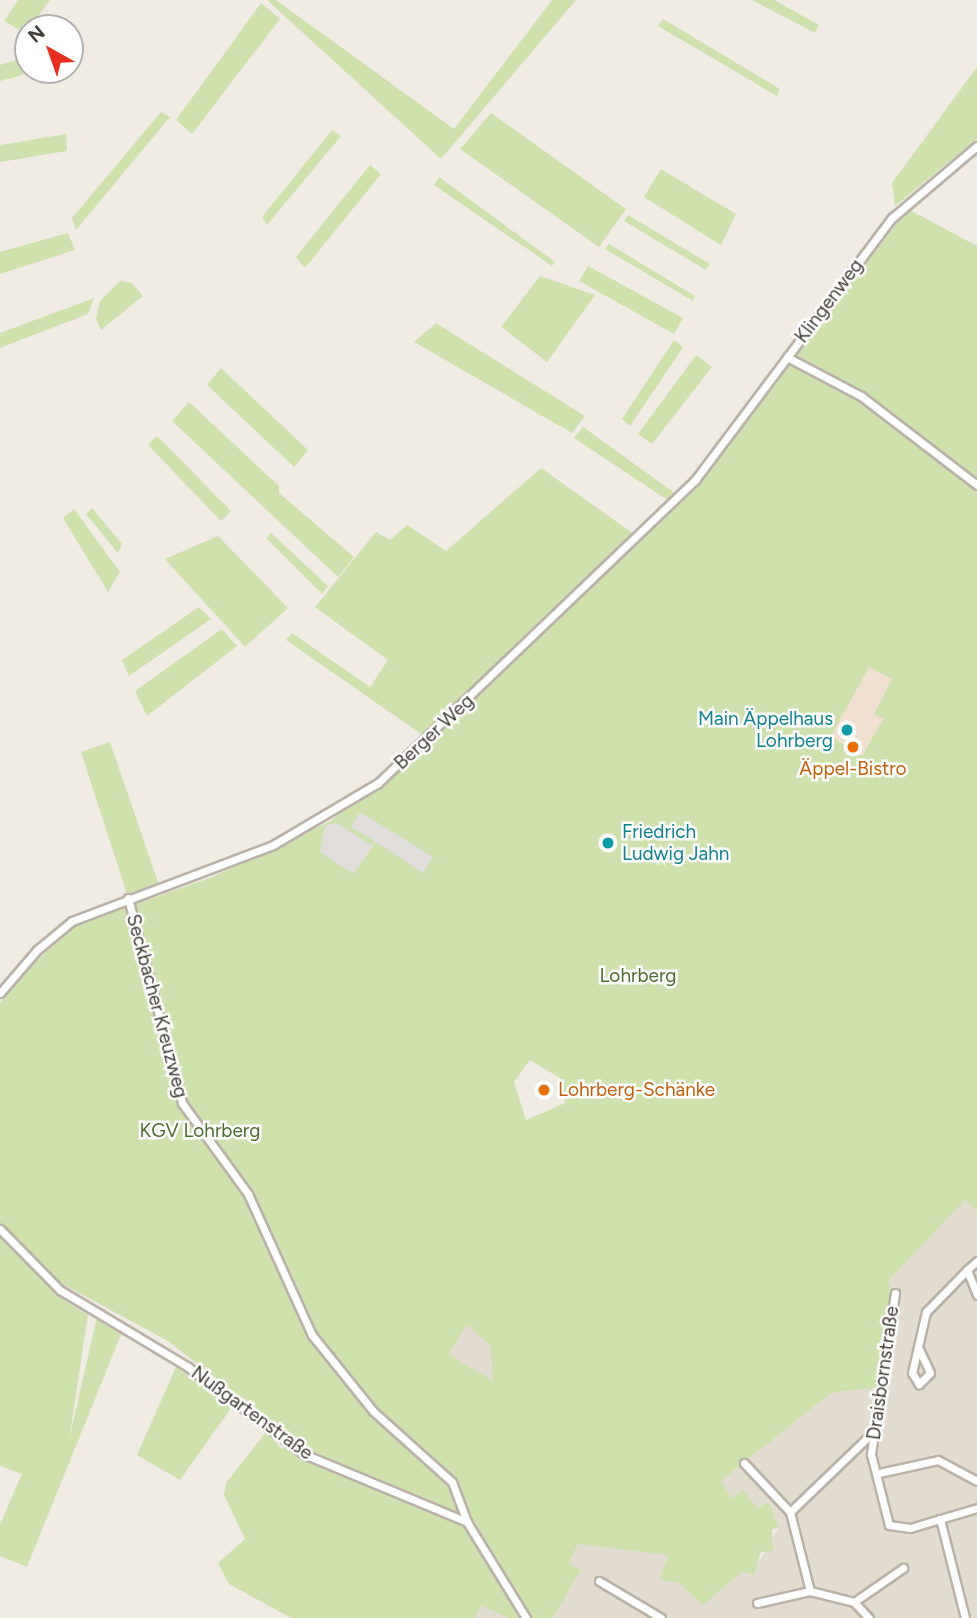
<!DOCTYPE html>
<meta charset="utf-8">
<style>
body{margin:0}
#map{position:relative;width:977px;height:1618px;overflow:hidden;background:#f0ebe3;font-family:Figtree,sans-serif}
div>[style]{position:absolute}
[style*='--x']{left:calc(var(--x)*1px);top:calc(var(--y)*1px);width:calc(var(--w)*1px);rotate:calc(var(--a)*1deg)}
.residential>*{inset:0;background:#e3dcd1}
.commercial>*{inset:0;background:#f1e0cf}
.green>*{inset:0;background:#cfe2ae}
.parking>*{inset:0;background:#e1dedb}
.roads{filter:drop-shadow(2px 0 #bab2a7) drop-shadow(-2px 0 #bab2a7) drop-shadow(0 2px #bab2a7) drop-shadow(0 -2px #bab2a7)}
.street>*{height:7px;margin:-3.5px;padding:0 3.5px;transform-origin:3.5px;border-radius:3.5px;background:#fff}
.dots>*{width:19px;height:19px;translate:-50% -50%;box-sizing:border-box;border:4px solid #fff;border-radius:50%}
span{translate:-50% -50%;white-space:nowrap;text-align:center;line-height:1.15;-webkit-text-stroke:5px #fff;paint-order:stroke}
.street-label{font-size:19px;color:#413b34}
.culture-label{font-size:19px;color:#0d838f}
.right{translate:-100% -50%;text-align:right}
.left{translate:0 -50%;text-align:left}
.food-label{font-size:19px;color:#c56008}
.park-label{font-size:19px;color:#4b6d2c}
.north{position:absolute;left:14px;top:14px;width:70px;height:70px;box-sizing:border-box;background:#fff;border:2px solid #b3b1ae;border-radius:50%;rotate:320deg;font-size:19px;font-weight:700;line-height:28px;text-align:center;color:#413b34}
.north::after{content:'';display:block;margin:auto;width:24px;height:32px;background:#e92e21;clip-path:polygon(50% 0,100% 100%,50% 72%,0 100%)}
</style>
<div id="map">
<div class="residential">
<div style="clip-path:polygon(965px 1199px,977px 1211px,977px 1618px,553px 1618px,581px 1570px,569px 1563px,578px 1544px,668px 1554px,659px 1579px,680px 1583px,703px 1604px,743px 1572px,751px 1575px,779px 1527px,769px 1502px,757px 1508px,738px 1494px,732px 1498px,721px 1481px,831px 1393px,879px 1387px,888px 1281px)"></div>
<div style="clip-path:polygon(467px 1324px,490px 1345px,493px 1381px,449px 1354px)"></div>
<div style="clip-path:polygon(481px 1606px,508px 1618px,475px 1618px)"></div>
</div>
<div class="commercial">
<div style="clip-path:polygon(869px 667px,892px 679px,874px 714px,883px 719px,862px 756px,830px 736px)"></div>
</div>
<div class="green">
<div style="clip-path:polygon(18px 0,50px 0,25px 33px,4px 21px)"></div>
<div style="clip-path:polygon(267px 0,276px 0,454px 129px,552px 0,576px 0,441px 159px)"></div>
<div style="clip-path:polygon(752px 0,774px 0,819px 25px,815px 33px)"></div>
<div style="clip-path:polygon(261px 3px,280px 19px,192px 134px,176px 120px)"></div>
<div style="clip-path:polygon(663px 19px,780px 89px,777px 96px,658px 26px)"></div>
<div style="clip-path:polygon(28px 56px,28px 70px,41px 70px,0 81px,0 65px)"></div>
<div style="clip-path:polygon(977px 67px,977px 139px,895px 206px,892px 183px)"></div>
<div style="clip-path:polygon(161px 112px,170px 117px,76px 230px,72px 218px)"></div>
<div style="clip-path:polygon(491px 113px,626px 209px,599px 247px,460px 149px)"></div>
<div style="clip-path:polygon(332px 130px,341px 136px,267px 225px,262px 217px)"></div>
<div style="clip-path:polygon(66px 134px,67px 151px,0 162px,0 145px)"></div>
<div style="clip-path:polygon(370px 165px,381px 174px,305px 268px,296px 257px)"></div>
<div style="clip-path:polygon(661px 169px,736px 214px,721px 245px,644px 197px)"></div>
<div style="clip-path:polygon(439px 177px,555px 262px,552px 266px,434px 185px)"></div>
<div style="clip-path:polygon(evenodd,908px 209px,977px 246px,977px 1211px,965px 1200px,888px 1281px,892px 1292px,879px 1387px,831px 1393px,721px 1481px,732px 1498px,743px 1490px,757px 1508px,769px 1502px,779px 1528px,772px 1529px,773px 1551px,761px 1552px,754px 1575px,742px 1572px,703px 1605px,680px 1584px,659px 1579px,668px 1555px,578px 1544px,569px 1563px,581px 1570px,553px 1618px,508px 1618px,481px 1606px,475px 1618px,291px 1618px,229px 1584px,218px 1563px,245px 1539px,224px 1495px,226px 1483px,266px 1432px,282px 1449px,294px 1439px,168px 1341px,57px 1281px,54px 1294px,88px 1315px,69px 1440px,97px 1317px,122px 1332px,27px 1567px,0 1556px,0 1524px,22px 1474px,0 1466px,0 1004px,10px 986px,74px 926px,212px 877px,331px 821px,436px 737px,429px 731px,424px 736px,286px 640px,292px 633px,370px 687px,388px 660px,315px 607px,376px 532px,390px 540px,407px 525px,446px 551px,541px 468px,642px 540px,698px 483px,908px 209px,869px 667px,892px 679px,874px 714px,883px 719px,862px 756px,831px 736px,869px 667px,908px 209px,530px 1060px,563px 1080px,565px 1103px,526px 1120px,514px 1082px,530px 1060px,908px 209px,467px 1325px,490px 1345px,493px 1381px,449px 1354px,467px 1325px)"></div>
<div style="clip-path:polygon(628px 215px,710px 264px,706px 270px,624px 221px)"></div>
<div style="clip-path:polygon(68px 233px,75px 250px,0 274px,0 252px)"></div>
<div style="clip-path:polygon(609px 244px,695px 296px,693px 301px,605px 249px)"></div>
<div style="clip-path:polygon(588px 266px,683px 318px,674px 334px,579px 281px)"></div>
<div style="clip-path:polygon(540px 276px,595px 295px,547px 362px,501px 327px)"></div>
<div style="clip-path:polygon(120px 281px,132px 283px,143px 296px,101px 330px,96px 319px,100px 301px)"></div>
<div style="clip-path:polygon(94px 298px,88px 314px,0 348px,0 333px)"></div>
<div style="clip-path:polygon(436px 323px,479px 350px,585px 416px,572px 433px,414px 342px)"></div>
<div style="clip-path:polygon(674px 340px,683px 347px,630px 426px,622px 419px)"></div>
<div style="clip-path:polygon(696px 355px,712px 367px,652px 444px,638px 434px)"></div>
<div style="clip-path:polygon(221px 368px,308px 450px,294px 467px,207px 385px)"></div>
<div style="clip-path:polygon(189px 402px,279px 486px,279px 493px,354px 557px,338px 577px,172px 421px)"></div>
<div style="clip-path:polygon(583px 427px,676px 494px,669px 501px,574px 438px)"></div>
<div style="clip-path:polygon(157px 436px,231px 511px,221px 521px,148px 445px)"></div>
<div style="clip-path:polygon(92px 508px,122px 544px,118px 553px,86px 514px)"></div>
<div style="clip-path:polygon(74px 509px,120px 572px,108px 592px,63px 518px)"></div>
<div style="clip-path:polygon(271px 533px,328px 586px,322px 594px,266px 538px)"></div>
<div style="clip-path:polygon(218px 536px,288px 608px,245px 647px,165px 559px)"></div>
<div style="clip-path:polygon(199px 607px,211px 619px,129px 676px,122px 660px)"></div>
<div style="clip-path:polygon(222px 629px,237px 646px,147px 716px,135px 691px)"></div>
<div style="clip-path:polygon(110px 742px,159px 885px,127px 894px,81px 752px)"></div>
<div style="clip-path:polygon(176px 1367px,232px 1407px,180px 1480px,137px 1455px)"></div>
</div>
<div class="parking">
<div style="clip-path:polygon(360px 812px,433px 857px,423px 873px,376px 842px,353px 874px,320px 852px,325px 825px,337px 823px,371px 845px,374px 841px,351px 827px)"></div>
</div>
<div class="roads">
<div class="street">
<div style="--x:787;--y:357;--w:84;--a:27.8"></div>
<div style="--x:861;--y:396;--w:146;--a:37.5"></div>
<div style="--x:128;--y:898;--w:212;--a:75.2"></div>
<div style="--x:182;--y:1103;--w:112;--a:54"></div>
<div style="--x:248;--y:1194;--w:155;--a:65.6"></div>
<div style="--x:312;--y:1335;--w:97;--a:51.2"></div>
<div style="--x:373;--y:1411;--w:106;--a:41.9"></div>
<div style="--x:452;--y:1482;--w:43;--a:69.4"></div>
<div style="--x:0;--y:993;--w:57;--a:-49.3"></div>
<div style="--x:37;--y:950;--w:45;--a:-39.6"></div>
<div style="--x:72;--y:921;--w:215;--a:-20.7"></div>
<div style="--x:273;--y:845;--w:122;--a:-30.6"></div>
<div style="--x:378;--y:783;--w:439;--a:-43.7"></div>
<div style="--x:695;--y:480;--w:328;--a:-53.1"></div>
<div style="--x:892;--y:218;--w:111;--a:-40.3"></div>
<div style="--x:0;--y:1229;--w:86;--a:45.5"></div>
<div style="--x:60;--y:1290;--w:149;--a:31"></div>
<div style="--x:188;--y:1367;--w:145;--a:36.9"></div>
<div style="--x:304;--y:1454;--w:177;--a:22.6"></div>
<div style="--x:467;--y:1522;--w:113;--a:58.4"></div>
<div style="--x:977;--y:1261;--w:13;--a:138"></div>
<div style="--x:967;--y:1270;--w:27;--a:68"></div>
<div style="--x:895;--y:1293;--w:163;--a:98.5"></div>
<div style="--x:871;--y:1454;--w:73;--a:75.8"></div>
<div style="--x:889;--y:1525;--w:21;--a:8"></div>
<div style="--x:910;--y:1528;--w:70;--a:-16.6"></div>
<div style="--x:919;--y:1349;--w:26;--a:65"></div>
<div style="--x:930;--y:1373;--w:16;--a:135"></div>
<div style="--x:919;--y:1384;--w:13;--a:-122"></div>
<div style="--x:912;--y:1373;--w:63;--a:-77.1"></div>
<div style="--x:926;--y:1312;--w:59;--a:-45.7"></div>
<div style="--x:744;--y:1463;--w:67;--a:46.8"></div>
<div style="--x:790;--y:1512;--w:81;--a:75.8"></div>
<div style="--x:879;--y:1473;--w:60;--a:-12.4"></div>
<div style="--x:938;--y:1460;--w:44;--a:28.3"></div>
<div style="--x:790;--y:1512;--w:114;--a:-43.9"></div>
<div style="--x:940;--y:1519;--w:102;--a:75.8"></div>
<div style="--x:599;--y:1581;--w:72;--a:30.8"></div>
<div style="--x:854;--y:1602;--w:60;--a:-34.8"></div>
<div style="--x:757;--y:1603;--w:54;--a:-12.8"></div>
<div style="--x:810;--y:1591;--w:45;--a:14"></div>
<div style="--x:854;--y:1602;--w:22;--a:47"></div>
</div>
</div>
<div class="dots">
<div style="left:847px;top:730px;background:#0f9aa8"></div>
<div style="left:853px;top:747px;background:#e8710a"></div>
<div style="left:608px;top:843px;background:#0f9aa8"></div>
<div style="left:544px;top:1090px;background:#e8710a"></div>
</div>
<div class="street-label">
<span style="left:829px;top:301px;rotate:-53deg">Klingenweg</span>
<span style="left:434px;top:732px;rotate:-43deg">Berger Weg</span>
<span style="left:157px;top:1006px;rotate:75deg">Seckbacher Kreuzweg</span>
<span style="left:883px;top:1373px;rotate:-82deg">Draisbornstraße</span>
<span style="left:252px;top:1413px;rotate:36deg">Nußgartenstraße</span>
</div>
<div class="culture-label">
<span class="right" style="left:833px;top:730px">Main Äppelhaus<br>Lohrberg</span>
<span class="left" style="left:622px;top:843px">Friedrich<br>Ludwig Jahn</span>
</div>
<div class="food-label">
<span style="left:853px;top:769px">Äppel-Bistro</span>
<span class="left" style="left:558px;top:1090px">Lohrberg-Schänke</span>
</div>
<div class="park-label">
<span style="left:638px;top:976px">Lohrberg</span>
<span style="left:200px;top:1131px">KGV Lohrberg</span>
</div>
<div class="north">N</div>
</div>
